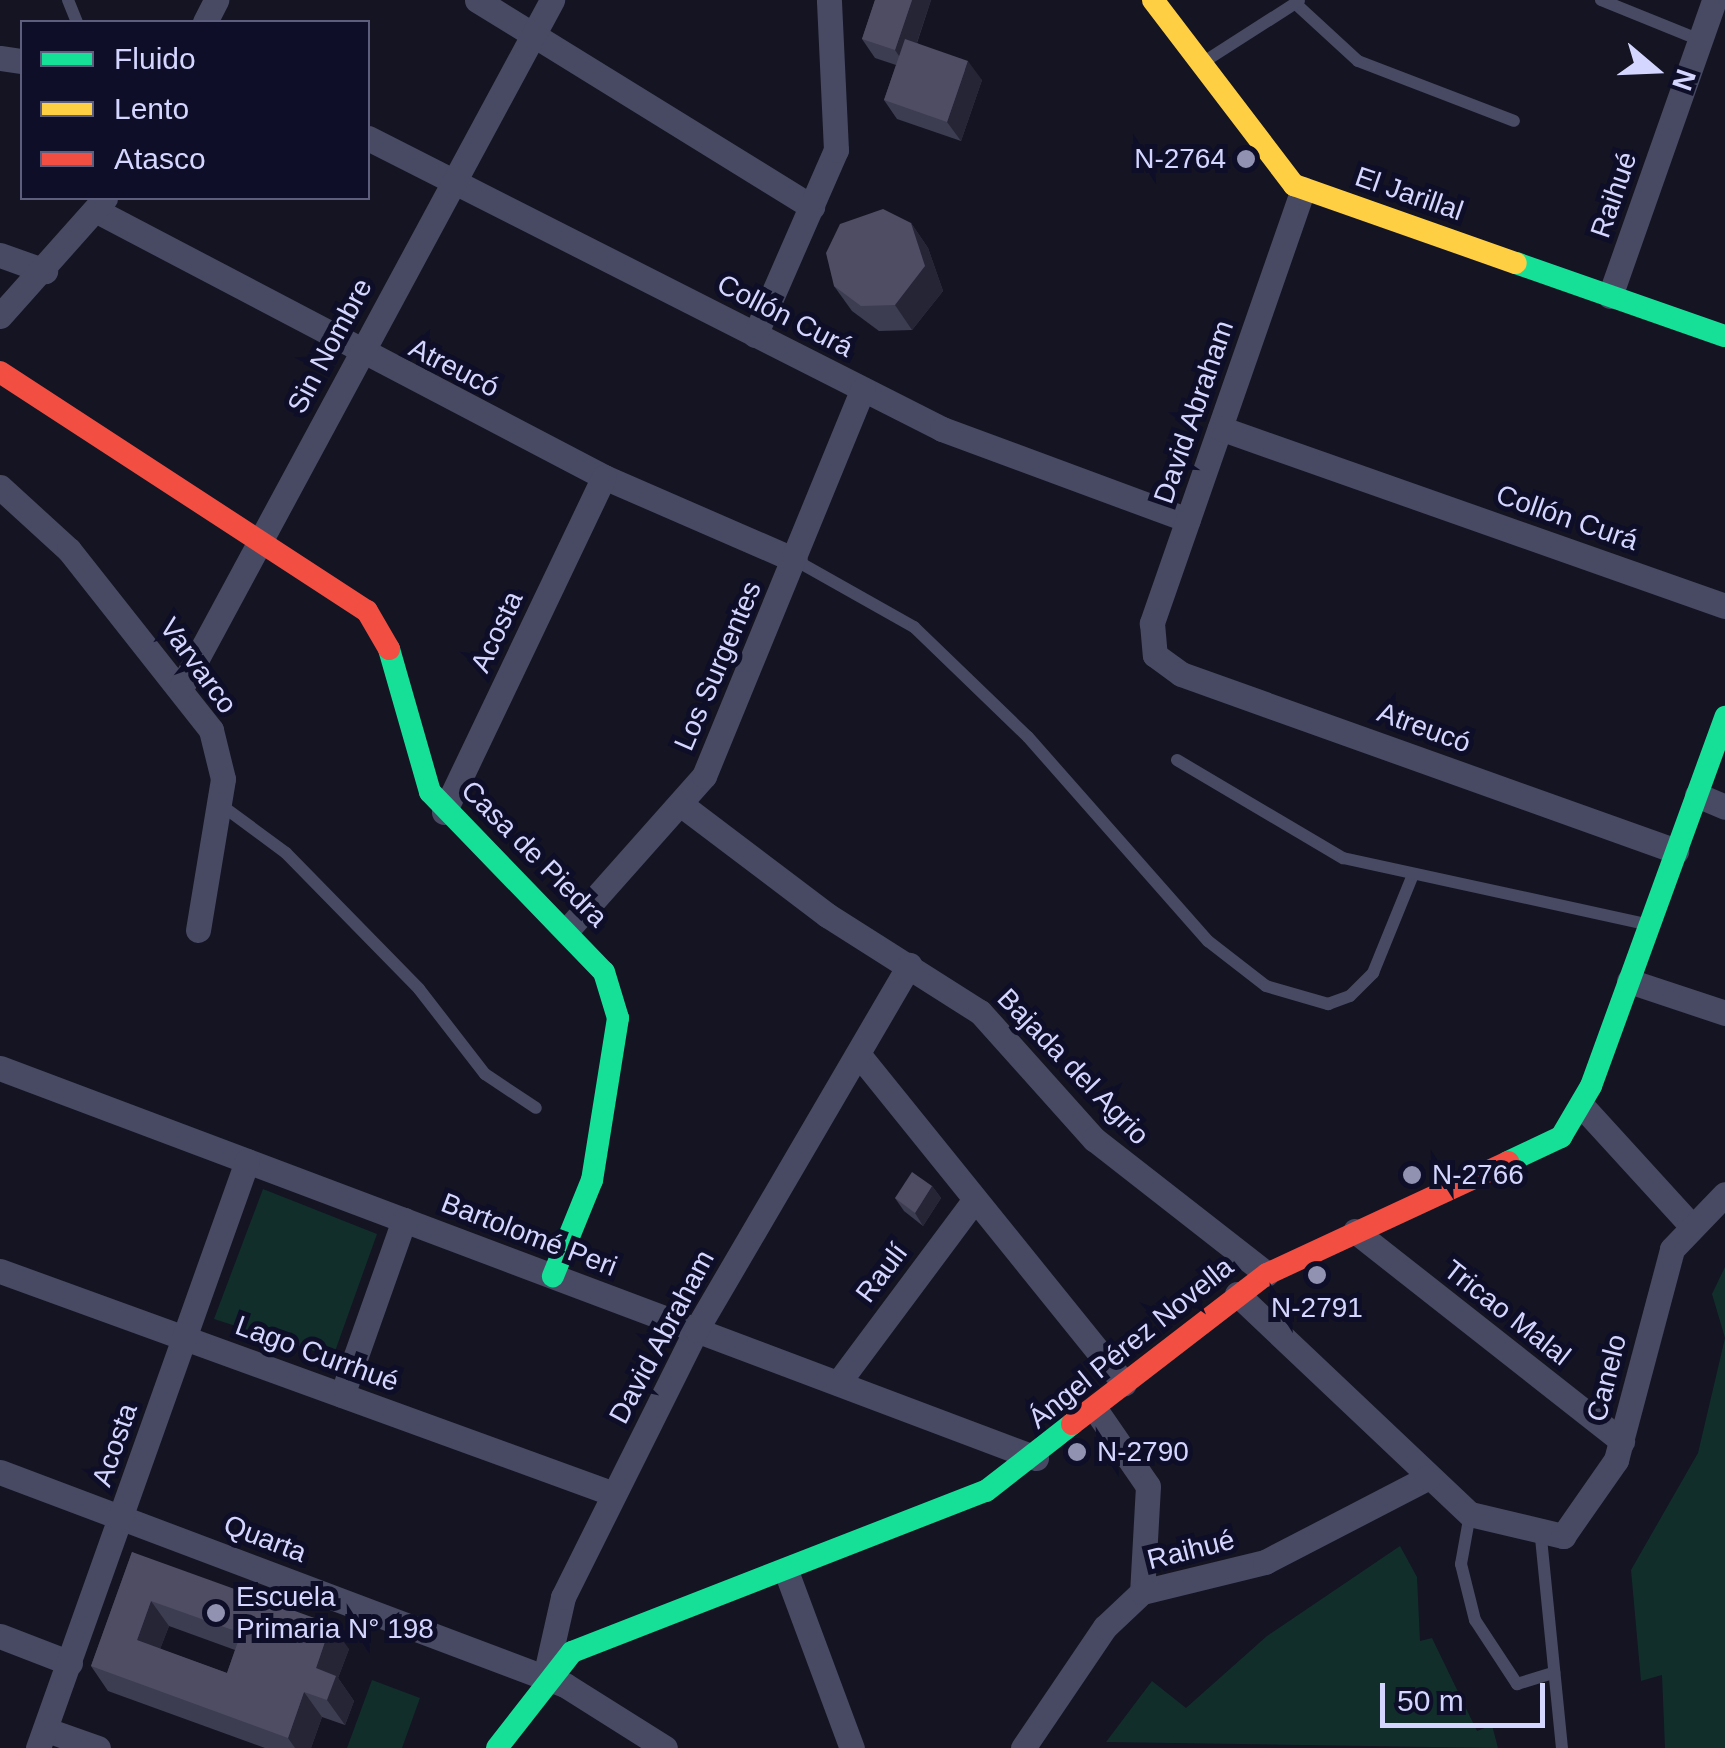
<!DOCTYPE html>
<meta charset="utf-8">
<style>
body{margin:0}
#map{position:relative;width:1725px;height:1748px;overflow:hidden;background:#141422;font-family:Arial,sans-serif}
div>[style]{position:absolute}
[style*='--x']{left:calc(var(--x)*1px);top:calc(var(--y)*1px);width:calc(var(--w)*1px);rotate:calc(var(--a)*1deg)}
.green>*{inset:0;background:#112e2b}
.lane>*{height:12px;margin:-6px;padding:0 6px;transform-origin:6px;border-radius:6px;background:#484a63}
.street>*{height:25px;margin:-12.5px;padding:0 12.5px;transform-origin:12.5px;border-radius:12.5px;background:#484a63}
.fast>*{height:22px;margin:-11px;padding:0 11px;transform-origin:11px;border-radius:11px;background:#16e098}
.slow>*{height:22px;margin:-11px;padding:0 11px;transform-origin:11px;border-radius:11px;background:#ffcf43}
.jam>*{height:22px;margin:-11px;padding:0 11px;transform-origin:11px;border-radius:11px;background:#f24e42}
.wall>*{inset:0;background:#3d3d51}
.shaded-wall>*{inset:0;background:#262536}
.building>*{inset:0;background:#4e4d64}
.dots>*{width:28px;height:28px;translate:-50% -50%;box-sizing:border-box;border:5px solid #0e0e28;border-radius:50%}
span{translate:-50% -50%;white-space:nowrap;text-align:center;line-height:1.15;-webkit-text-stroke:10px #0e0e28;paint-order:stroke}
.poi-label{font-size:28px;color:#d4d6ff}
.right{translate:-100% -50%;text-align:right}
.left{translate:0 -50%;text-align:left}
.street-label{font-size:28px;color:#d4d6ff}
.legend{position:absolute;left:20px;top:20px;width:350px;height:180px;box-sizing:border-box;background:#0e0e28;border:2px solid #5d5e7e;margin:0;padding:12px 18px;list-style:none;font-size:30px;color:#d4d6ff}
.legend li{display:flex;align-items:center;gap:20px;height:50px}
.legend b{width:50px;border:2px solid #5d5e7e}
.north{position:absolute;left:1605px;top:20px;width:100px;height:100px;-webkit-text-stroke:8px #0e0e28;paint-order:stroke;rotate:109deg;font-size:28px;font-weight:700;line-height:40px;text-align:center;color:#d4d6ff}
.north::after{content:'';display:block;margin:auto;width:35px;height:45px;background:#d4d6ff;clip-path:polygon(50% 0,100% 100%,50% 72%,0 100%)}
.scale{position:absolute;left:1380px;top:1683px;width:165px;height:45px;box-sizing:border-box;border:5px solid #d4d6ff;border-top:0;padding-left:12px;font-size:30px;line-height:35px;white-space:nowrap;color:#d4d6ff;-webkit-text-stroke:8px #0e0e28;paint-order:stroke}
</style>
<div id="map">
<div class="green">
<div style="clip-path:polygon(263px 1189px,377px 1234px,333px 1357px,214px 1319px)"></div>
<div style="clip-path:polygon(1725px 1267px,1725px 1748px,1665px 1748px,1662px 1675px,1641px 1681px,1631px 1570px,1698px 1453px,1725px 1338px,1712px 1294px)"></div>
<div style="clip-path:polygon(1400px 1546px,1417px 1577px,1420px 1641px,1432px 1638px,1477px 1731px,1492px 1725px,1498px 1748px,1106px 1742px,1152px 1681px,1186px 1708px,1267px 1636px)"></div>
<div style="clip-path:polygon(372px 1680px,420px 1698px,402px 1748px,347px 1748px)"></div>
</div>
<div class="lane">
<div style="--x:68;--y:0;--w:24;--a:68"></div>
<div style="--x:1601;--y:0;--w:107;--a:22"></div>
<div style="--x:1296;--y:4;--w:84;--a:42.6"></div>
<div style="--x:1358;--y:61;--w:167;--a:21"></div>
<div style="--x:1202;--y:63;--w:115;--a:-32.6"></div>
<div style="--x:795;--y:560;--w:137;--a:29.4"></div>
<div style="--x:914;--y:627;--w:158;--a:44"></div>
<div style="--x:1028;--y:737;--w:272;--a:48.6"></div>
<div style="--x:1208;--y:941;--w:73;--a:37.8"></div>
<div style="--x:1266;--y:986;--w:65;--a:16.2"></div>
<div style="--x:1328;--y:1004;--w:23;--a:-20"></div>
<div style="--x:1350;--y:996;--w:33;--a:-45"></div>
<div style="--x:1373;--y:973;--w:104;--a:-67.9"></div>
<div style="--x:1177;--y:760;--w:193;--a:30.6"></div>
<div style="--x:1343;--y:858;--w:309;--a:12.3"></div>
<div style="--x:221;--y:805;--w:81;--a:36.4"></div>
<div style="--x:286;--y:853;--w:190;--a:45.6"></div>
<div style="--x:419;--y:989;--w:108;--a:52.2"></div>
<div style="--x:485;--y:1074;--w:61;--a:33.7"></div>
<div style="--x:1470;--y:1514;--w:51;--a:100.2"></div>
<div style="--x:1461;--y:1564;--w:58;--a:76"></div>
<div style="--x:1475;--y:1620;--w:77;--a:56.7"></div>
<div style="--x:1517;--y:1684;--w:39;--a:-17"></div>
<div style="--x:1541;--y:1538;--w:211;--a:84.3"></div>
</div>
<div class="street">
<div style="--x:477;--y:0;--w:394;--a:31.7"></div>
<div style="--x:205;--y:22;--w:25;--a:-63"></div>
<div style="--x:0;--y:58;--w:22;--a:8"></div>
<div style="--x:368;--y:138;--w:644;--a:26.88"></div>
<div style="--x:942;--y:429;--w:262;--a:20.3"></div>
<div style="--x:1303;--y:189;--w:460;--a:109.2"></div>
<div style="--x:1152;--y:623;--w:32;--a:85"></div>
<div style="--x:1155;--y:655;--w:32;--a:36"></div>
<div style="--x:1181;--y:674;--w:526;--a:19.68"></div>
<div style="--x:97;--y:211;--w:573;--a:27.68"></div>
<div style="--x:604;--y:477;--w:208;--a:23.5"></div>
<div style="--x:0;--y:255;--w:48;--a:19.6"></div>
<div style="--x:1610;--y:296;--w:314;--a:-70.6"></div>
<div style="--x:0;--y:316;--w:158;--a:-48.3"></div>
<div style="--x:755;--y:335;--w:202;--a:-66.4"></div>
<div style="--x:836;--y:150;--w:150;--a:-92.7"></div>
<div style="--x:1220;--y:428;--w:535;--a:19.42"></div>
<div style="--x:0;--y:487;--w:93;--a:42.4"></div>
<div style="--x:69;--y:550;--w:229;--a:51.7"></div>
<div style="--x:211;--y:730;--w:50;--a:76.2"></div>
<div style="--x:223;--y:779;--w:153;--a:99.4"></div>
<div style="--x:181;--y:688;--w:782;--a:-61.66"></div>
<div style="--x:1697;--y:795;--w:30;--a:23"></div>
<div style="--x:683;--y:806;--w:181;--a:37.1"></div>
<div style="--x:827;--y:915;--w:181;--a:32.4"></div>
<div style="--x:980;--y:1012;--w:171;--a:48.1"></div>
<div style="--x:1094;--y:1139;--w:219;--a:38"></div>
<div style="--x:444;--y:812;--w:371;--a:-64.5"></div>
<div style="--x:568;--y:929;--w:205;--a:-48.4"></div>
<div style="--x:704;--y:776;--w:418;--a:-67.7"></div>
<div style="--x:1629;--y:981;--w:101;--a:18.4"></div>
<div style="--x:859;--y:1055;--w:422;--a:51.1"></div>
<div style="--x:0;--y:1068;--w:1107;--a:20.63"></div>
<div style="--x:1582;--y:1106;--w:159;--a:47.6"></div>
<div style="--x:1355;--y:1231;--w:340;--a:38.2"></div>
<div style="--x:0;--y:1271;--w:653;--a:19.96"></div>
<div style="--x:1237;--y:1294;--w:320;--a:43.4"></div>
<div style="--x:1470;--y:1514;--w:96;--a:13.3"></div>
<div style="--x:1563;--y:1536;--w:93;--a:-55.1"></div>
<div style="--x:1616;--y:1460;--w:218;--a:-75.1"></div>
<div style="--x:1672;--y:1249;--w:76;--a:-46.1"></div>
<div style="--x:838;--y:1383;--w:229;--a:-53.3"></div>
<div style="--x:342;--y:1395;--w:186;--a:-70.5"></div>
<div style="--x:1095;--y:1409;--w:93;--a:55.5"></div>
<div style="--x:1148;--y:1486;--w:106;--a:93.2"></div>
<div style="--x:0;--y:1472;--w:604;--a:20.66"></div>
<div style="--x:565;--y:1685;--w:118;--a:32.2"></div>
<div style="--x:786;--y:1571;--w:189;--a:69.6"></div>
<div style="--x:0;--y:1636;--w:75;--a:21.1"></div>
<div style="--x:545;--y:1677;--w:82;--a:-77.3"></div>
<div style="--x:563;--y:1597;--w:298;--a:-63.5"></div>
<div style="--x:696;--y:1330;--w:423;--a:-59.7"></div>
<div style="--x:47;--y:1730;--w:54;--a:19.4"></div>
<div style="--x:38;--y:1748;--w:623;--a:-70.4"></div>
<div style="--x:1023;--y:1748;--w:146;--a:-55.9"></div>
<div style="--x:1105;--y:1627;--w:51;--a:-43.4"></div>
<div style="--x:1142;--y:1592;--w:127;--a:-13.7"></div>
<div style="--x:1265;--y:1562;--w:185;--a:-27.4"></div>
</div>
<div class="fast">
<div style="--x:1516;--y:263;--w:221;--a:19.3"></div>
<div style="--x:389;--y:649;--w:149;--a:74"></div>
<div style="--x:430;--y:792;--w:250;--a:46"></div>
<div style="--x:604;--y:972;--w:48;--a:73.1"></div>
<div style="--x:618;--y:1018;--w:164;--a:99.1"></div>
<div style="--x:592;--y:1180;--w:104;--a:112.1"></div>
<div style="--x:1508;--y:1162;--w:59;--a:-25.3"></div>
<div style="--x:1561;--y:1137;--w:59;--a:-59.5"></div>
<div style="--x:1591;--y:1086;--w:393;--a:-70"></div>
<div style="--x:497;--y:1748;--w:122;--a:-52"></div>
<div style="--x:572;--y:1652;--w:444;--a:-21.3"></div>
<div style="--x:986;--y:1491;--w:109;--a:-37.9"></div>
</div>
<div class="slow">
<div style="--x:1153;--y:0;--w:233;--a:52.7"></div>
<div style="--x:1294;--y:185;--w:235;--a:19.4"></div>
</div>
<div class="jam">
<div style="--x:0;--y:372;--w:438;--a:33.1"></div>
<div style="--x:367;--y:611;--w:44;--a:59.9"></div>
<div style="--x:1072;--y:1424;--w:246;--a:-37.6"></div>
<div style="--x:1267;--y:1274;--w:266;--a:-24.9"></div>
</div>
<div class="wall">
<div style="clip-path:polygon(875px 0,931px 0,917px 43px,982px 80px,961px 141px,897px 119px,884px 100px,896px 65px,875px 58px,862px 39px)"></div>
<div style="clip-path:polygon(911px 223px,928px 248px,943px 291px,912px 330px,879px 331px,852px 311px,834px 286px)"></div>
<div style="clip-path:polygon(932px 1186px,941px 1198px,923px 1226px,904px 1211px,895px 1198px)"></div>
<div style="clip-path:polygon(evenodd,132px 1552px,349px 1649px,338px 1678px,354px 1701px,345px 1725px,322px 1717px,311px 1748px,265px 1748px,108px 1691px,91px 1666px,132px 1552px,169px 1626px,235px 1650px,227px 1673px,160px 1649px,169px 1626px)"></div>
</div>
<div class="shaded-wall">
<div style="clip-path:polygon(912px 0,931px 0,908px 69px,895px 50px)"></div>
<div style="clip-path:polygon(968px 61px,982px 80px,961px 141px,947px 122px)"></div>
<div style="clip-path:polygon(911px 223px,928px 248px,943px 291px,912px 330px,895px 305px)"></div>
<div style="clip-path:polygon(932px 1186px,941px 1198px,923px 1226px,915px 1213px)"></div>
<div style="clip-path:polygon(151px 1601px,169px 1626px,154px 1665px,137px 1640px)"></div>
<div style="clip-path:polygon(331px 1624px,349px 1649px,338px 1678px,354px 1701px,345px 1725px,327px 1700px,316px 1668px)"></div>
<div style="clip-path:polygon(304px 1692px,322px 1717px,311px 1748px,295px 1748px,288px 1738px)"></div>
</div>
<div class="building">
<div style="clip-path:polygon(875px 0,912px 0,895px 50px,862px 39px)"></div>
<div style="clip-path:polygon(905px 39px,968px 61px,947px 122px,884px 100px)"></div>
<div style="clip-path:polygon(883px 209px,911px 223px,925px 266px,895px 305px,861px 306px,834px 286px,826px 253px,840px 224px)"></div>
<div style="clip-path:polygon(912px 1172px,932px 1186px,915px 1213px,895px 1198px)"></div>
<div style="clip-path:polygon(evenodd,132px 1552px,331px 1624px,316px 1668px,336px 1676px,327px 1700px,304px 1692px,288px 1738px,91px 1666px,132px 1552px,151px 1601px,241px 1633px,227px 1673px,137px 1640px,151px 1601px)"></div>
</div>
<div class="dots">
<div style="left:1246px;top:159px;background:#9192b2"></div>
<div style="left:1412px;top:1175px;background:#9192b2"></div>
<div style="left:1317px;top:1275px;background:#9192b2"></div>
<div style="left:1077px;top:1452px;background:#9192b2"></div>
<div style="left:216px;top:1613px;background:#9192b2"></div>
</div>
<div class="poi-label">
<span class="right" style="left:1226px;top:159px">N-2764</span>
<span class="left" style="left:1432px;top:1175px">N-2766</span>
<span style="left:1317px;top:1308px">N-2791</span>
<span class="left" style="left:1097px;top:1452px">N-2790</span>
<span class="left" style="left:236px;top:1613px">Escuela<br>Primaria N° 198</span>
</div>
<div class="street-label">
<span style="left:1409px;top:194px;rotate:19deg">El Jarillal</span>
<span style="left:1614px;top:195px;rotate:-71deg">Raihué</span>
<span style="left:785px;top:316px;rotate:27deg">Collón Curá</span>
<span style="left:330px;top:346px;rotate:-62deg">Sin Nombre</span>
<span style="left:454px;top:368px;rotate:27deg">Atreucó</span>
<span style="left:1194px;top:412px;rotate:-71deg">David Abraham</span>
<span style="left:1567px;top:518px;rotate:19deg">Collón Curá</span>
<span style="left:497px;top:632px;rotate:-65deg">Acosta</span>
<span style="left:198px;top:666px;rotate:54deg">Varvarco</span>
<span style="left:718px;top:666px;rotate:-67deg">Los Surgentes</span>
<span style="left:1424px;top:728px;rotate:20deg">Atreucó</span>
<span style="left:534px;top:854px;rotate:45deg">Casa de Piedra</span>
<span style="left:1073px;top:1067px;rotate:46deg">Bajada del Agrio</span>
<span style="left:529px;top:1235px;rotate:21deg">Bartolomé Peri</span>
<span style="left:882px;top:1273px;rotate:-53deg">Raulí</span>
<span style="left:1507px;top:1313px;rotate:38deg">Tricao Malal</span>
<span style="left:662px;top:1337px;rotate:-62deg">David Abraham</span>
<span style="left:1131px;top:1343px;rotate:-39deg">Ángel Pérez Novella</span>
<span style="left:317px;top:1354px;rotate:20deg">Lago Currhué</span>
<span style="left:1607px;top:1378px;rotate:-76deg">Canelo</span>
<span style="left:115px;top:1445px;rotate:-71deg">Acosta</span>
<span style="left:265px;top:1539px;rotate:21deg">Quarta</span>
<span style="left:1191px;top:1550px;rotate:-14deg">Raihué</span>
</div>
<ul class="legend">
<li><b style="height:12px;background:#16e098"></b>Fluido</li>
<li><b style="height:12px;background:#ffcf43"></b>Lento</li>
<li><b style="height:12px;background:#f24e42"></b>Atasco</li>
</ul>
<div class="north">N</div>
<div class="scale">50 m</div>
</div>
